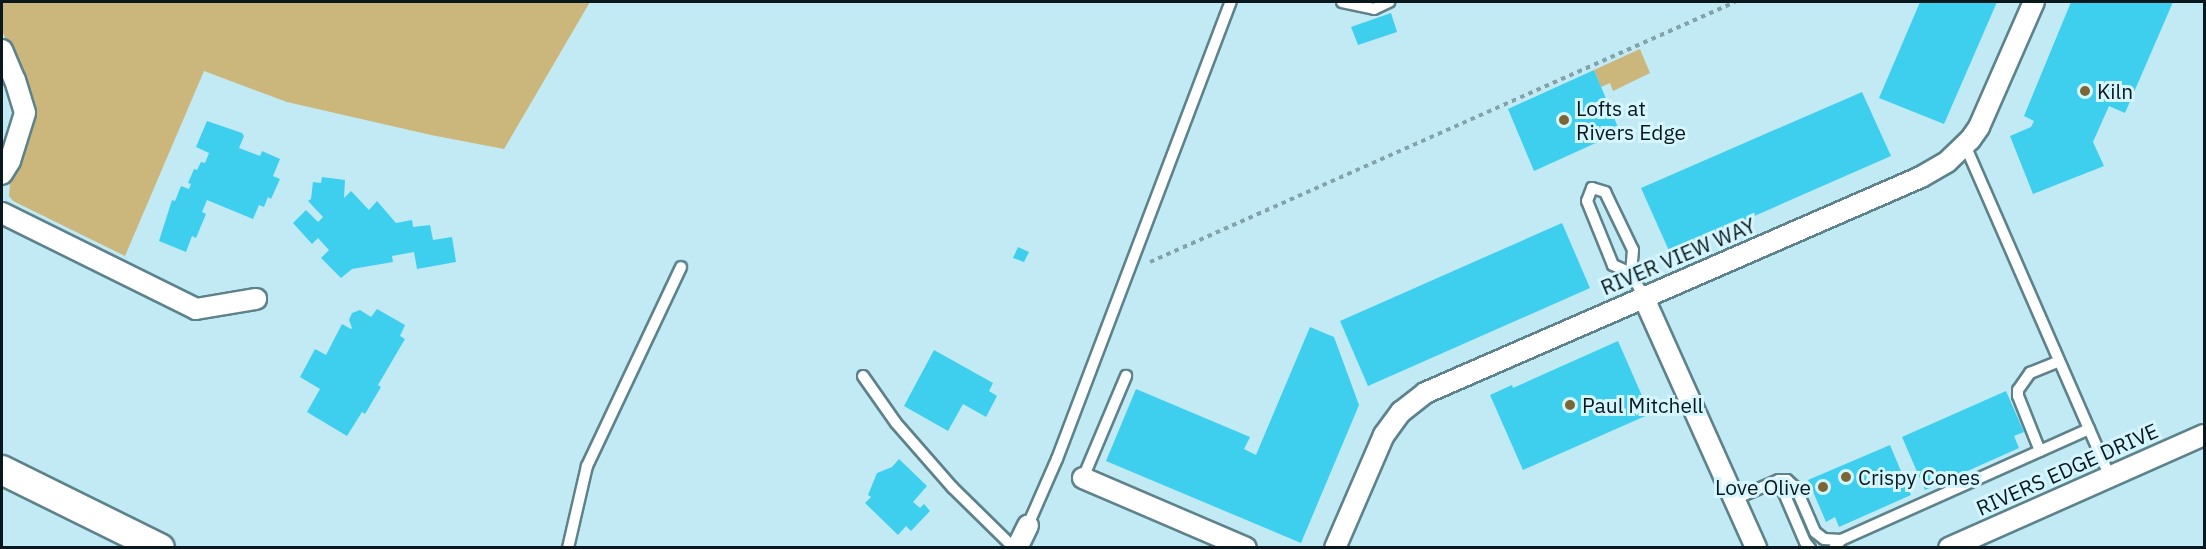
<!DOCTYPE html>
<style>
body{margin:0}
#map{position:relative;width:2206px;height:549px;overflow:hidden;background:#c2eaf5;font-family:"IBM Plex Sans",sans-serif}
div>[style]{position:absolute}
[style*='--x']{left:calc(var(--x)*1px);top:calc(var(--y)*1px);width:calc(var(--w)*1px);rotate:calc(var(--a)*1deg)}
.green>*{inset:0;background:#cbb67b}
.building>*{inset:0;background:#3ecfee}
.path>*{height:4px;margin-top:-2px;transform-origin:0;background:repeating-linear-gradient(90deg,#83a3ab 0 4.5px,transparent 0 9px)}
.roads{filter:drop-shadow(2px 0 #5d828b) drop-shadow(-2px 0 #5d828b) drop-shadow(0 2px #5d828b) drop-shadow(0 -2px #5d828b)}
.lane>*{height:10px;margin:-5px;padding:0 5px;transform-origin:5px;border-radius:5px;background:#fff}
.street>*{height:20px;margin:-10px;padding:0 10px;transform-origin:10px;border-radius:10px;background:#fff}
.secondary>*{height:28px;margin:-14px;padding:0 14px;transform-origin:14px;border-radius:14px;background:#fff}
.dots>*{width:16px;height:16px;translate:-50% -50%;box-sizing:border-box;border:3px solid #d6f6ff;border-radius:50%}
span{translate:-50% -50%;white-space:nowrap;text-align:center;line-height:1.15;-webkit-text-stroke:6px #d6f6ff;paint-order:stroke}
.poi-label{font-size:21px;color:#09181c}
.left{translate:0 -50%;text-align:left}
.right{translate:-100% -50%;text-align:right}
.street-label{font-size:21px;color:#09181c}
.frame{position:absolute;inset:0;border:3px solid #09181c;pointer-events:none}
</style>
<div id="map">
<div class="green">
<div style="clip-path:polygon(2px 2px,590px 2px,504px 149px,431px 135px,287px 102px,204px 71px,125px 256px,13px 201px,9px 196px,10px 182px,30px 131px,28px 99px,22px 75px,2px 31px)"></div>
<div style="clip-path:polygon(1640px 49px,1650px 73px,1613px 91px,1610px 83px,1601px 87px,1594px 70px)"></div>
</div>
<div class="building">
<div style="clip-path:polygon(1920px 2px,1997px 2px,1944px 124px,1879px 98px)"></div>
<div style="clip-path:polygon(2071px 2px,2173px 2px,2125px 113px,2109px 106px,2093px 142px,2104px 166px,2033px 194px,2010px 136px,2031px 127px,2034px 121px,2024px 116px)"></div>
<div style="clip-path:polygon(1391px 13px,1397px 32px,1358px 45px,1351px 27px)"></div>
<div style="clip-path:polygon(1594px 70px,1620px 132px,1534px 171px,1508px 109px)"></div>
<div style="clip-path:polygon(1862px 92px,1891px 156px,1670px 253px,1641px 188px)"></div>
<div style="clip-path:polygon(207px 121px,242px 133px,244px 136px,239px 148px,260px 156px,262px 151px,280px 159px,273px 176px,280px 179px,271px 199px,268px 197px,264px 207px,259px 205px,253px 219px,207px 200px,202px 212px,206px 214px,196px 238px,192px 236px,186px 252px,159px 241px,172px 200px,175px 201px,181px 186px,189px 189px,191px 184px,188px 183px,194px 169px,197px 170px,201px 162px,205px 163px,209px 153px,196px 147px)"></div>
<div style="clip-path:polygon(322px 177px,345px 180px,344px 198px,351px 191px,369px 210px,377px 201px,396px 223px,412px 220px,413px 227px,430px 225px,433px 240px,452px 237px,456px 262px,417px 269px,414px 252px,392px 256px,393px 262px,352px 269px,341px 278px,321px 258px,329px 250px,318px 238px,312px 244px,293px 223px,306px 210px,318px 222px,323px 217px,308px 201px,311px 199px,313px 182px,321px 183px)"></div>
<div style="clip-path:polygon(1562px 223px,1590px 288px,1368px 386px,1340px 321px)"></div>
<div style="clip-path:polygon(1018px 247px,1029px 252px,1024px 262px,1013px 258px)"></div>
<div style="clip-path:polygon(377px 309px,405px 325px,400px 336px,405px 339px,378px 385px,381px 387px,365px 414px,362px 412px,347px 436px,307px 412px,320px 389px,300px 377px,315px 349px,326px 355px,342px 324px,351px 329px,352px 328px,349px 320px,352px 313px,360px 310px,371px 317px)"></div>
<div style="clip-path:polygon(1310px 327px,1334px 337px,1359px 405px,1301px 543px,1106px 461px,1136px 389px,1250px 437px,1244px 449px,1256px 455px)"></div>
<div style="clip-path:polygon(1618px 341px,1650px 414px,1523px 470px,1490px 395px,1512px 385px,1513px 388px)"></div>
<div style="clip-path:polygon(934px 350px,993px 383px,989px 391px,997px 396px,986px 417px,963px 404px,948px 431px,904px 406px)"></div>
<div style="clip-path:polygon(2006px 391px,2024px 432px,2014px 436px,2019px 448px,1925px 490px,1902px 437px)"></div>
<div style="clip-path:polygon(1890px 445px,1911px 495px,1839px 527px,1835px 517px,1826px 522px,1808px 480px)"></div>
<div style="clip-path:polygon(899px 459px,927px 486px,913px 502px,920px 508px,924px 504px,930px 511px,911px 531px,906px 526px,898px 535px,865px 503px,871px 497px,868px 495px,877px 473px,892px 467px)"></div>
</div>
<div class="path">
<div style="--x:1150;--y:262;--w:640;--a:-23.96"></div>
</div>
<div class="roads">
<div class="lane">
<div style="--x:1342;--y:2;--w:33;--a:12"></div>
<div style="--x:1374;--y:9;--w:17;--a:-25"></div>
<div style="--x:1965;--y:145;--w:362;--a:66.4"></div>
<div style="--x:1631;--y:273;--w:20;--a:-156"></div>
<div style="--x:1613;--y:265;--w:69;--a:-112.1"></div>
<div style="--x:1587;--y:201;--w:14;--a:-69"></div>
<div style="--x:1592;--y:188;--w:14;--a:17"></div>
<div style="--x:1605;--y:192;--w:64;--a:64.2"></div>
<div style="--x:1633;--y:250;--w:23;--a:95"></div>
<div style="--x:1631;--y:273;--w:26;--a:62"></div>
<div style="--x:863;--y:376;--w:57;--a:54.9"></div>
<div style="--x:896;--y:423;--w:86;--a:48.8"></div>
<div style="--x:953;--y:488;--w:86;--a:44.5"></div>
<div style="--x:2040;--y:451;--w:59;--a:-111.8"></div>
<div style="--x:2018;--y:396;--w:6;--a:-90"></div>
<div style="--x:2018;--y:390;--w:21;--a:-55"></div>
<div style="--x:2030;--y:373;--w:31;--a:-22"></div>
<div style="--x:1083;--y:478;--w:111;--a:-67.1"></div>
<div style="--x:1768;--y:485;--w:11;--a:10"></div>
<div style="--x:1779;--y:487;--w:8;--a:50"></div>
<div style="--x:1784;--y:493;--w:53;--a:66.8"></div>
<div style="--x:1805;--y:542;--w:8;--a:50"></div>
<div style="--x:1735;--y:499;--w:48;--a:-23.4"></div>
<div style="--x:1779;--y:480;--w:8;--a:0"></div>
<div style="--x:1787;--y:480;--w:12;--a:42"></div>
<div style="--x:1796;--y:488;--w:48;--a:66.6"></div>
<div style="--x:1815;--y:532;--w:11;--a:38"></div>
<div style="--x:1824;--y:539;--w:17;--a:3"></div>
<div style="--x:1028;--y:525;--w:72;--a:-66.3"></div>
<div style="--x:1057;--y:459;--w:489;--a:-69.2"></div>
<div style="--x:568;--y:548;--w:84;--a:-77"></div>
<div style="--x:587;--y:466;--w:220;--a:-64.7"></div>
<div style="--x:1834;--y:548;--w:11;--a:-49"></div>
<div style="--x:1841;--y:540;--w:272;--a:-24.1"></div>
</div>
<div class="street">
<div style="--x:2;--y:50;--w:33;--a:67"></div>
<div style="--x:15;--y:80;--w:34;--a:73"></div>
<div style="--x:25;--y:113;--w:50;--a:107.4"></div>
<div style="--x:10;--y:161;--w:15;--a:122"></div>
<div style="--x:2;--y:213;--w:216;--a:26.3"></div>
<div style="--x:196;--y:309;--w:61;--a:-9.5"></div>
<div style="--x:1643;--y:296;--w:276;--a:65.8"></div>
<div style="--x:1083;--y:478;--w:177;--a:23.2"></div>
<div style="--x:1017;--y:548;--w:25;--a:-64"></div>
<div style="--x:1335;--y:548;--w:123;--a:-66.6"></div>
<div style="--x:1384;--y:435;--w:29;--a:-54"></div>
<div style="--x:1401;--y:412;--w:31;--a:-38"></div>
<div style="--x:1425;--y:393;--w:541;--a:-23.53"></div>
<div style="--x:1921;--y:177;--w:30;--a:-30"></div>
<div style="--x:1947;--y:162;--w:32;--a:-44"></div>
<div style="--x:1970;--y:140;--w:16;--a:-55"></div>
<div style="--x:1979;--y:127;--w:137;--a:-66.3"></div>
<div style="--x:1949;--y:548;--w:279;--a:-23.9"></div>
</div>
<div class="secondary">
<div style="--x:2;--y:470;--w:176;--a:26.3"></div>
</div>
</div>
<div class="dots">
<div style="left:2085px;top:91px;background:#796836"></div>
<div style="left:1564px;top:120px;background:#796836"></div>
<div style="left:1570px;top:405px;background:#796836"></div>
<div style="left:1846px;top:477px;background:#796836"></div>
<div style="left:1823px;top:487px;background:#796836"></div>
</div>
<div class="poi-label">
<span class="left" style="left:2097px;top:91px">Kiln</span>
<span class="left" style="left:1576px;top:120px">Lofts at<br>Rivers Edge</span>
<span class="left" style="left:1582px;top:405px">Paul Mitchell</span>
<span class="left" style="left:1858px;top:477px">Crispy Cones</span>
<span class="right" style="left:1811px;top:487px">Love Olive</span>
</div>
<div class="street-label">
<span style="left:1678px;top:256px;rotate:-23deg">RIVER VIEW WAY</span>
<span style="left:2067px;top:469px;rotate:-24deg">RIVERS EDGE DRIVE</span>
</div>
<div class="frame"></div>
</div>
